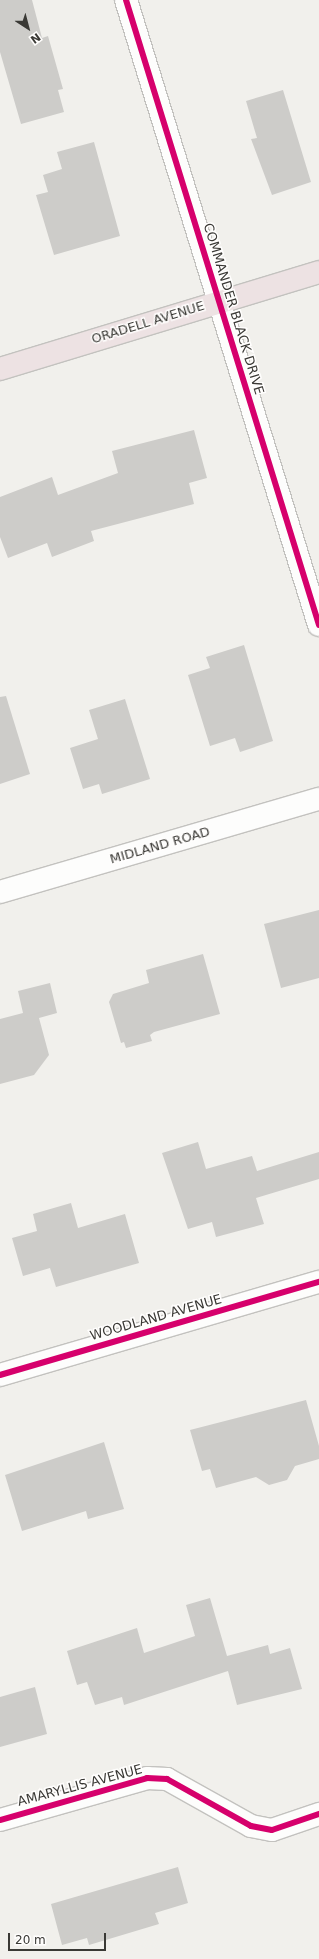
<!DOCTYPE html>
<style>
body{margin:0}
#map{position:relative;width:319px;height:1959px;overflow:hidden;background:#f1f0ec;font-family:"DejaVu Sans",sans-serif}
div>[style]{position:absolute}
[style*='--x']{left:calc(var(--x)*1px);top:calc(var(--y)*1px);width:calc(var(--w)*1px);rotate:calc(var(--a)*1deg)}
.building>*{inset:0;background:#cdccc9}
.roads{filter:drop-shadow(1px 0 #c3c2bf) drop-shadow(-1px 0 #c3c2bf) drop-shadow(0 1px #c3c2bf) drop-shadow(0 -1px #c3c2bf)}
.street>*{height:22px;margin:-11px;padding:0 11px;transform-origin:11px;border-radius:11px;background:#fdfdfc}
.primary>*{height:22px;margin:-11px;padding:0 11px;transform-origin:11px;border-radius:11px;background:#ede2e3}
.cycleway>*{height:6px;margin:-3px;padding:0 3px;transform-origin:3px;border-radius:3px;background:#d6006c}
span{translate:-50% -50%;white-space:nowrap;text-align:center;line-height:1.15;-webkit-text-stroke:3px #fffefd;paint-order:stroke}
.street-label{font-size:13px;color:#3a3935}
.north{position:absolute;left:8px;top:8px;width:40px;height:40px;-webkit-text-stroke:3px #fffefd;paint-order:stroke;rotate:144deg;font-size:11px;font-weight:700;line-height:16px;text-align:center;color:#3a3935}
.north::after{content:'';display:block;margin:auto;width:14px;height:18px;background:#3a3935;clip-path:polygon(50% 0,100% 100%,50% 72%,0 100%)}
.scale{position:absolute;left:8px;top:1933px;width:98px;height:18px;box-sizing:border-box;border:2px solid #3a3935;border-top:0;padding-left:5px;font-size:12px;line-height:14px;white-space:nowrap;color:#3a3935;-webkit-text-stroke:3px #fffefd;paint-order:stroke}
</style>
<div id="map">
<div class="building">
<div style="clip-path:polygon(0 0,32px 0,42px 38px,48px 36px,63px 89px,58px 90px,64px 112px,21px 124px,0 52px)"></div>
<div style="clip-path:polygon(283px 90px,311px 182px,272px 195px,251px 139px,257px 138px,246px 101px)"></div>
<div style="clip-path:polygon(94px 142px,120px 236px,54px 255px,36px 195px,48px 192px,43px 175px,62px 169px,57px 152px)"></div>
<div style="clip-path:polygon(194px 430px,207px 478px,189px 483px,194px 504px,91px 531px,94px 541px,52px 557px,47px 543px,8px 558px,0 537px,0 497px,52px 477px,58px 495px,118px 473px,112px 451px)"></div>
<div style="clip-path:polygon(244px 645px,273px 741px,240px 752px,235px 738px,210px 746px,188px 675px,210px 668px,206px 657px)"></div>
<div style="clip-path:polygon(6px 696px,30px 774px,0 784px,0 697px)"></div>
<div style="clip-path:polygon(125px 699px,150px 779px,102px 794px,99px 784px,83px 789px,70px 748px,98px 739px,89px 710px)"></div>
<div style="clip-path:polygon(319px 910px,319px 978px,281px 988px,264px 924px)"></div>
<div style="clip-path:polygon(203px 954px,220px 1014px,154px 1032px,150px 1035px,152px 1041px,126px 1048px,124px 1042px,121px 1043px,109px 1002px,113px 994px,149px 983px,146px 970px)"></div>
<div style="clip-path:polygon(50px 983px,57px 1013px,39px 1018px,49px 1055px,34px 1075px,0 1084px,0 1019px,23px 1013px,18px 991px)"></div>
<div style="clip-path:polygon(198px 1142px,206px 1169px,252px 1156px,257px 1171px,319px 1152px,319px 1179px,256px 1198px,264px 1224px,216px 1237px,212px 1222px,188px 1229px,162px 1153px)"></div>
<div style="clip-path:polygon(71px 1203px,78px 1228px,125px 1214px,139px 1263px,56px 1287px,50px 1268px,23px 1276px,12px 1238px,37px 1231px,33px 1214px)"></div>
<div style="clip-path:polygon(306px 1400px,319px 1446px,319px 1459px,295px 1466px,287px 1480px,269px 1485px,256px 1477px,216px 1488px,210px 1469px,202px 1471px,190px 1430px)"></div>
<div style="clip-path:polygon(104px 1442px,124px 1509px,88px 1519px,86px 1511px,22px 1531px,5px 1475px)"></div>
<div style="clip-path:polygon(210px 1598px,227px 1656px,268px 1645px,270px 1654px,290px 1648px,302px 1689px,237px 1705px,228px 1671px,124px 1705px,122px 1697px,95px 1705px,87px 1682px,77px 1685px,67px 1651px,137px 1628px,144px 1653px,195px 1636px,186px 1605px)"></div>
<div style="clip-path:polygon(35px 1687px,47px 1734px,0 1747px,0 1697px)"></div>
<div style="clip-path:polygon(178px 1867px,188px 1903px,155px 1913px,159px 1924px,89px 1945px,87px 1938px,62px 1945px,51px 1904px)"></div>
</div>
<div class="roads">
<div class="street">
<div style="--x:126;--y:0;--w:654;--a:72.84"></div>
<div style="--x:0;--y:892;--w:332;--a:-16.3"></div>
<div style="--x:0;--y:1375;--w:332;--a:-16.3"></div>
<div style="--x:0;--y:1820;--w:153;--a:-15.9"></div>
<div style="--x:147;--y:1778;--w:20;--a:3"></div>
<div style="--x:167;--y:1779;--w:96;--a:29.2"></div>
<div style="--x:251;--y:1826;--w:21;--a:11"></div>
<div style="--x:272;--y:1830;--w:50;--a:-18.8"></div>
</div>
<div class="primary">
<div style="--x:0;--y:369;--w:333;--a:-16.9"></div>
</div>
</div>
<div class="cycleway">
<div style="--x:126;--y:0;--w:654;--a:72.84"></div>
<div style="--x:0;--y:1375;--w:332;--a:-16.3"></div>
<div style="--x:0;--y:1820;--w:153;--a:-15.9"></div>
<div style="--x:147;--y:1778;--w:20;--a:3"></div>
<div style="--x:167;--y:1779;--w:96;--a:29.2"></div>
<div style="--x:251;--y:1826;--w:21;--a:11"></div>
<div style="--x:272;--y:1830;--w:50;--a:-18.8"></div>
</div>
<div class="street-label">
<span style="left:233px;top:309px;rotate:73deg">COMMANDER BLACK DRIVE</span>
<span style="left:148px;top:323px;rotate:-17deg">ORADELL AVENUE</span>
<span style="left:160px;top:846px;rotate:-16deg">MIDLAND ROAD</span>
<span style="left:156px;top:1318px;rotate:-16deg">WOODLAND AVENUE</span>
<span style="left:80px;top:1786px;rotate:-15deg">AMARYLLIS AVENUE</span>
</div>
<div class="north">N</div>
<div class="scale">20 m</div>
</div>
